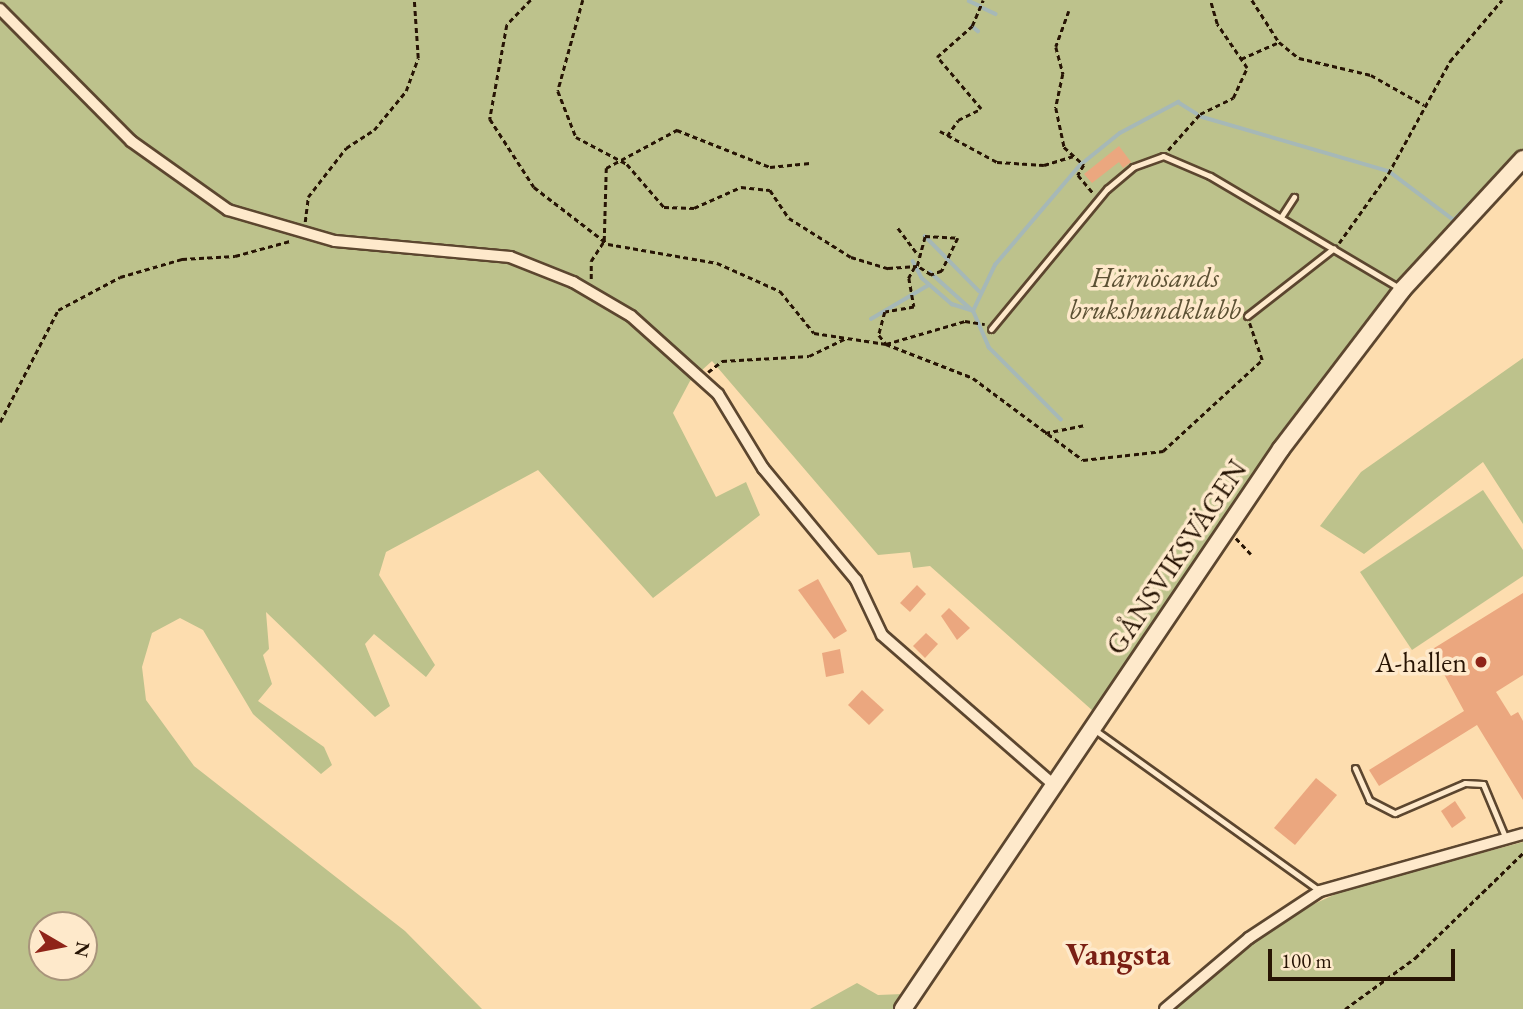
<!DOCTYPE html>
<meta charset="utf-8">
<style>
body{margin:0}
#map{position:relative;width:1523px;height:1009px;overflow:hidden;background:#fdddaf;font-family:"EB Garamond",serif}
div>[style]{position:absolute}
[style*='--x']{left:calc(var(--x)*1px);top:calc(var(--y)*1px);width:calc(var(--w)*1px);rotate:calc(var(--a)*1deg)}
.green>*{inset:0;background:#bdc28c}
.stream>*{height:3.5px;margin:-1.75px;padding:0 1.75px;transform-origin:1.75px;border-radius:1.75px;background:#a6b8b7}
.building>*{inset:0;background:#eba77f}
.path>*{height:2.5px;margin-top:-1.25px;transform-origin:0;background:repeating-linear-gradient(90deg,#271404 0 5px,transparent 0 8.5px)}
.roads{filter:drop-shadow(2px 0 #5c462f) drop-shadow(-2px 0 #5c462f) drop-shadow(0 2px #5c462f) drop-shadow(0 -2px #5c462f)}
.service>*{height:5px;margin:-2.5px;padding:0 2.5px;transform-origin:2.5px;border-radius:2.5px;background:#fee9cb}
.minor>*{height:10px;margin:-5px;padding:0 5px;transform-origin:5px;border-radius:5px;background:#fee9cb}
.secondary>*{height:16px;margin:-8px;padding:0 8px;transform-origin:8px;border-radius:8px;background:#fee9cb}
.dots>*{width:19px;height:19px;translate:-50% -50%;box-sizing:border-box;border:4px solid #fee9cb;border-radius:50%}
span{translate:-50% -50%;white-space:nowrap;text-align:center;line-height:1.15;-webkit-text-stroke:7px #fee9cb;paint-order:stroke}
.park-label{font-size:28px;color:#5c5134;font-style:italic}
.street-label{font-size:28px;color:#271404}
.poi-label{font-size:28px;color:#271404}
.right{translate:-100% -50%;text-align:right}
.quarter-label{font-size:32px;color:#7a1f14;font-weight:700}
.north{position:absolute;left:28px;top:911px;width:70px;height:70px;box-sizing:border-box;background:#fee9cb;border:2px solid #a8947b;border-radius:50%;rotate:100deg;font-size:19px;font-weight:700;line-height:28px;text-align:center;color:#271404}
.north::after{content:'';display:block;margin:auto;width:24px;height:32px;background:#8f2418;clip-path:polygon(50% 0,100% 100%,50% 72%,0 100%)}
.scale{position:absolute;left:1268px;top:949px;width:187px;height:32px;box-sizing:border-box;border:4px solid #271404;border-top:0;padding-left:9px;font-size:21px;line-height:24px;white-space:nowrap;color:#271404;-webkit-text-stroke:5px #fee9cb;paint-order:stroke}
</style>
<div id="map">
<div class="green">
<div style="clip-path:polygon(evenodd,0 0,1523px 0,1523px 151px,1384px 300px,1093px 711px,930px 566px,913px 568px,910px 552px,878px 555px,712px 361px,690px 381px,673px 413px,716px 497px,746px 482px,760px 515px,653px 598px,538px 470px,386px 552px,379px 575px,435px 665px,426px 677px,374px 634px,365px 644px,390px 706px,375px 717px,266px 612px,269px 649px,263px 655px,272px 684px,258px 701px,324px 747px,332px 765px,321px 774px,253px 714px,203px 630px,180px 618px,152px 633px,142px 667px,146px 700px,194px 766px,405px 931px,482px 1009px,0 1009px,0 0,42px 925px,84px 925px,84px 967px,42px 967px,42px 925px)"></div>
<div style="clip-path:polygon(1523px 358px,1523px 524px,1483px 462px,1364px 554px,1320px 526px,1361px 472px)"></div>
<div style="clip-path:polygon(1483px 490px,1523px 550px,1523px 576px,1412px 650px,1360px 572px)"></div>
<div style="clip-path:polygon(1523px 842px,1523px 1009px,1176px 1009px,1275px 925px,1316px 903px,1349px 888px)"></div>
<div style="clip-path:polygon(857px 983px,878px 995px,903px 994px,897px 1009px,810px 1009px)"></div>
</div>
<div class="stream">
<div style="--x:969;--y:1;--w:12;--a:24"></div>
<div style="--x:983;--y:8;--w:14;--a:25"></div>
<div style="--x:972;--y:26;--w:8;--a:40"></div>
<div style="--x:1199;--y:116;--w:197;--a:16.2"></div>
<div style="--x:1084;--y:162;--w:46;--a:-38.9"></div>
<div style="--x:1120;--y:133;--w:66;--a:-28.1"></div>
<div style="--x:1178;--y:102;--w:22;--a:32"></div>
<div style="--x:1390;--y:172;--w:80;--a:36.9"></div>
<div style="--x:1454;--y:220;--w:54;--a:-45.7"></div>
<div style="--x:925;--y:236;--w:77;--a:45.5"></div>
<div style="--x:913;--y:261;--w:19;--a:62"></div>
<div style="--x:922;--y:278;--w:40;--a:41"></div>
<div style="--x:952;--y:304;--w:22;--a:18"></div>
<div style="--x:930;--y:272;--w:57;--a:42.1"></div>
<div style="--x:871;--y:319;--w:67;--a:-30.4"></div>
<div style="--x:1061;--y:420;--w:102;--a:-135"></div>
<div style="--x:989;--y:348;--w:40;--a:-113.4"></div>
<div style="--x:973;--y:311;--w:51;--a:-64.4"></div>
<div style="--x:995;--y:265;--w:133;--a:-49.6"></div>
</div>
<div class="building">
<div style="clip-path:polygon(1119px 146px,1131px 162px,1123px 168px,1119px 162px,1092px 183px,1084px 174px)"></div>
<div style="clip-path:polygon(818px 579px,847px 631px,834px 639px,798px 590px)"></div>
<div style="clip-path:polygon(917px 585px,926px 594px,910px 612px,900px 603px)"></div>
<div style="clip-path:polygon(1523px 593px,1523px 675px,1496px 692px,1511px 716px,1518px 712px,1523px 721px,1523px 800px,1477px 725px,1379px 786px,1369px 770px,1464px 711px,1431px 650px)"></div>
<div style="clip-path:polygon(949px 608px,970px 628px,957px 640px,941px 616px)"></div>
<div style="clip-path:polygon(926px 633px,938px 644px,925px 658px,913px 646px)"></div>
<div style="clip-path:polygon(840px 649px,844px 673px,826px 677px,822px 653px)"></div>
<div style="clip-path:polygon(862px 690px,884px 710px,869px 725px,848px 705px)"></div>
<div style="clip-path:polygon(1316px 778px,1337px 795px,1295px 845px,1274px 828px)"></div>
<div style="clip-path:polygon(1455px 801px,1466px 818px,1452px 828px,1441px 811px)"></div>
</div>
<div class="path">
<div style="--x:531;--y:0;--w:35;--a:134"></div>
<div style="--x:507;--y:25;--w:96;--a:100.3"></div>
<div style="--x:490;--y:119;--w:81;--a:57.1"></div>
<div style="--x:534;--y:187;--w:93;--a:37.6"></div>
<div style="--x:608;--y:244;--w:111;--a:9.9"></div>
<div style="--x:717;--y:263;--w:69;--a:24"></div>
<div style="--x:780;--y:291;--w:54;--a:51"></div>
<div style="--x:814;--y:333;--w:73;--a:8.7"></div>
<div style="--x:886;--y:344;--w:93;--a:21.3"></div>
<div style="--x:973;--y:378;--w:137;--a:36.7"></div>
<div style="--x:1083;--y:460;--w:81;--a:-6.4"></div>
<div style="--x:1163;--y:451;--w:134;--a:-42.6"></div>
<div style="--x:1262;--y:360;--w:39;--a:-109"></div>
<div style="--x:583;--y:0;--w:94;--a:105.4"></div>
<div style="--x:558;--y:91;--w:49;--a:68.6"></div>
<div style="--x:576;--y:137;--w:58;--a:27.9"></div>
<div style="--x:627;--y:164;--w:57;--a:49.3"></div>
<div style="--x:664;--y:207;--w:30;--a:2"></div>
<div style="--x:694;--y:208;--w:51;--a:-24.1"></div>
<div style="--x:741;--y:187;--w:29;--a:6"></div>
<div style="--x:770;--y:190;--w:34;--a:56"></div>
<div style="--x:789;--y:218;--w:73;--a:32.2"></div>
<div style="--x:851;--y:257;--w:39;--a:17"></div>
<div style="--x:888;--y:268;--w:29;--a:-4"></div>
<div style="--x:1252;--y:0;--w:50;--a:57.3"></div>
<div style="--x:1069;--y:11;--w:38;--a:110"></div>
<div style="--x:1056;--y:47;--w:28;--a:75"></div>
<div style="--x:1063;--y:74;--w:35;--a:102"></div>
<div style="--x:1056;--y:108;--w:40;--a:78"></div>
<div style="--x:1064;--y:147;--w:27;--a:42"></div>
<div style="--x:1084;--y:165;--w:12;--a:121"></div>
<div style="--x:1078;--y:175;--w:25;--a:50"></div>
<div style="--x:1241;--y:59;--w:42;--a:-24.1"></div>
<div style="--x:1279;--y:42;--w:26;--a:39"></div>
<div style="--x:1299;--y:58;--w:74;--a:13.3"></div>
<div style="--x:1371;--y:75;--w:61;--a:29.5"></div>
<div style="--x:940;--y:131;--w:65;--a:28.5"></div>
<div style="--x:997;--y:162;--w:47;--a:3.7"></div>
<div style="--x:1044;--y:165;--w:30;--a:-17"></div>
<div style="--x:947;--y:136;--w:19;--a:-55"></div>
<div style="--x:958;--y:120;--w:25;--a:-26"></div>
<div style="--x:981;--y:109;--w:68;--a:-130.2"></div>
<div style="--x:937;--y:57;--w:47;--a:-41.5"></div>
<div style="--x:972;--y:26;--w:28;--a:-67"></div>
<div style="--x:1168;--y:150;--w:48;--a:-48.4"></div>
<div style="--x:1200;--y:114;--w:37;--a:-26"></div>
<div style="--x:1233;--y:98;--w:33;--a:-65"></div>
<div style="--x:1247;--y:68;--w:53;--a:-124.3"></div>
<div style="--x:1217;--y:24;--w:25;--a:-106"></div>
<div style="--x:305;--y:222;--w:25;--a:-83"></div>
<div style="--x:308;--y:197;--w:62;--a:-52.2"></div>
<div style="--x:346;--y:148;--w:33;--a:-33"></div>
<div style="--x:374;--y:130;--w:50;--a:-50.6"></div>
<div style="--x:406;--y:91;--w:35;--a:-70"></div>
<div style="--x:418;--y:58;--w:58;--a:-93.9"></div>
<div style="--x:898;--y:228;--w:34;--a:53"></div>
<div style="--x:925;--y:236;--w:33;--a:3"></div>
<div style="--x:958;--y:238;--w:37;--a:116"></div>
<div style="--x:942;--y:271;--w:12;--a:160"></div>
<div style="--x:931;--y:275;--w:17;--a:-147"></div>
<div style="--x:917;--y:266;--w:31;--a:-75"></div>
<div style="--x:1339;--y:243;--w:85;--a:-54.6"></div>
<div style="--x:1388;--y:174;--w:129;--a:-61.2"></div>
<div style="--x:1450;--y:61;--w:80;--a:-49.6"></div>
<div style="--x:915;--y:267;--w:13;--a:119"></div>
<div style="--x:909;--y:278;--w:29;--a:80"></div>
<div style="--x:914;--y:307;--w:29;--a:170"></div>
<div style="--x:885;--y:312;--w:24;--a:105"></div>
<div style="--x:879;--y:335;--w:11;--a:52"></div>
<div style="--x:886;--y:344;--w:82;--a:-16.2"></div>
<div style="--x:965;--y:321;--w:20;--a:9"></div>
<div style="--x:591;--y:279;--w:18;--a:-90"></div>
<div style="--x:591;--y:261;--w:24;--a:-57"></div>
<div style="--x:604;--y:241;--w:73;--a:-88.4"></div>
<div style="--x:606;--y:168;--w:81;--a:-28.2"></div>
<div style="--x:677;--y:130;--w:100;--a:21.7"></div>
<div style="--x:770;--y:167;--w:40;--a:-5.7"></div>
<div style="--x:708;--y:372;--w:18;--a:-38"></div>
<div style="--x:722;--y:361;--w:87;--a:-3.3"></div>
<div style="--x:809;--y:356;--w:41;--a:-25.9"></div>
<div style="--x:0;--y:422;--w:126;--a:-62.6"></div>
<div style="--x:58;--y:310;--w:70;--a:-28"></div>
<div style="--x:120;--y:277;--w:65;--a:-16.2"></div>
<div style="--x:182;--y:259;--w:53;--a:-3.2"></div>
<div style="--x:235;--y:256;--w:57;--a:-15.3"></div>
<div style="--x:1045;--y:433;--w:41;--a:-11.3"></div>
<div style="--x:1236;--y:538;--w:22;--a:47"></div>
<div style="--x:1345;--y:1009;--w:87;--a:-36.1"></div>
<div style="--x:1415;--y:958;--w:151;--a:-44.2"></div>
</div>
<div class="roads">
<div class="service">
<div style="--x:1281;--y:217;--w:24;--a:-57"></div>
<div style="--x:1247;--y:316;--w:110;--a:-38"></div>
<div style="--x:991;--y:329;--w:182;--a:-50.4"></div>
<div style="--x:1107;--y:189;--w:34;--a:-40"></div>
<div style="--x:1133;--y:167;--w:32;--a:-20"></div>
<div style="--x:1163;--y:156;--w:51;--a:23.1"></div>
<div style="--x:1210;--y:176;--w:222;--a:30.6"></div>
<div style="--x:1095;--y:730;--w:277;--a:35.6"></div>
<div style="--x:1355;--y:768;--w:35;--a:66"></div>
<div style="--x:1369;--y:800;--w:29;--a:27"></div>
<div style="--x:1395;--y:813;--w:76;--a:-23.2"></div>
<div style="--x:1465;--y:783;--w:18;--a:3"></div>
<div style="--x:1483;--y:784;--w:60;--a:67.3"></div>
</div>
<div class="minor">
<div style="--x:0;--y:9;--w:186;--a:45.2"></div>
<div style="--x:131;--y:141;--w:119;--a:35.4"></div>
<div style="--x:228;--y:210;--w:111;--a:16.2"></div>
<div style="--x:335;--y:241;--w:176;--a:5.2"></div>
<div style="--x:510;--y:257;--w:68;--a:21.6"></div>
<div style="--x:573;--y:282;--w:67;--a:30.4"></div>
<div style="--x:631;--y:316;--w:117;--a:41.9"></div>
<div style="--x:718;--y:394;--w:87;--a:58.7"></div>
<div style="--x:763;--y:468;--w:146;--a:50.3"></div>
<div style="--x:856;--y:580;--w:61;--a:64.7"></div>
<div style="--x:882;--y:635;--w:228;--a:41.1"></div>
<div style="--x:1165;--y:1009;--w:110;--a:-40.2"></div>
<div style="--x:1249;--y:938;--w:85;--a:-33.5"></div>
<div style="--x:1320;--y:891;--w:211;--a:-15.7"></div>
</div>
<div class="secondary">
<div style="--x:903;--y:1009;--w:676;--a:-55.98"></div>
<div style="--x:1281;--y:449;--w:200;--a:-52.7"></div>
<div style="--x:1402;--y:290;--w:178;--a:-47.3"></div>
</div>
</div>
<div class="dots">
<div style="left:1481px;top:662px;background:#8f2418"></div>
</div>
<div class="park-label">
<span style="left:1155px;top:293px">Härnösands<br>brukshundklubb</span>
</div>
<div class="street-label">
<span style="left:1176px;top:557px;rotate:-56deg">GÅNSVIKSVÄGEN</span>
</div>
<div class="poi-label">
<span class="right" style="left:1467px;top:662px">A-hallen</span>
</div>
<div class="quarter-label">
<span style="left:1118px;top:954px">Vangsta</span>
</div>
<div class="north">N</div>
<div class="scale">100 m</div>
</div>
